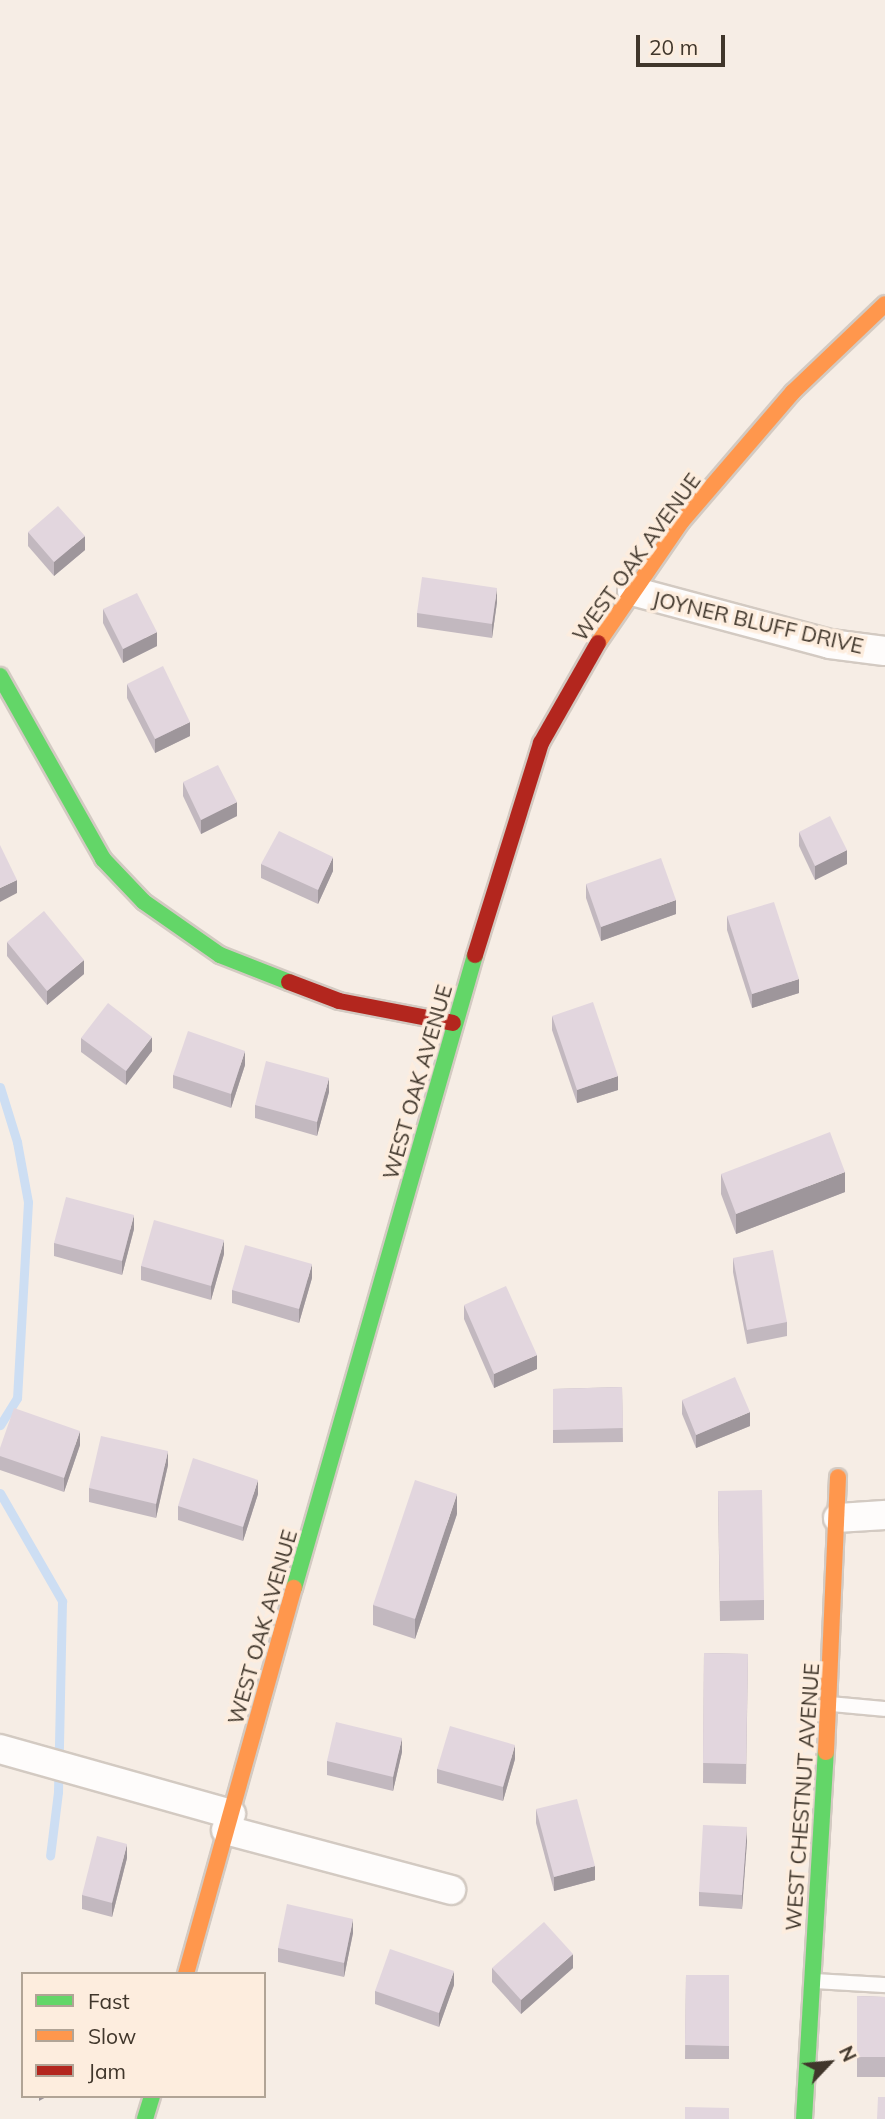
<!DOCTYPE html>
<style>
body{margin:0}
#map{position:relative;width:885px;height:2119px;overflow:hidden;background:#f6ede5;font-family:Mulish,sans-serif}
div>[style]{position:absolute}
[style*='--x']{left:calc(var(--x)*1px);top:calc(var(--y)*1px);width:calc(var(--w)*1px);rotate:calc(var(--a)*1deg)}
.stream>*{height:9px;margin:-4.5px;padding:0 4.5px;transform-origin:4.5px;border-radius:4.5px;background:#cddef3}
.roads{filter:drop-shadow(2px 0 #d3cac2) drop-shadow(-2px 0 #d3cac2) drop-shadow(0 2px #d3cac2) drop-shadow(0 -2px #d3cac2)}
.lane>*{height:14px;margin:-7px;padding:0 7px;transform-origin:7px;border-radius:7px;background:#fefcfb}
.street>*{height:28px;margin:-14px;padding:0 14px;transform-origin:14px;border-radius:14px;background:#fefcfb}
.fast>*{height:16px;margin:-8px;padding:0 8px;transform-origin:8px;border-radius:8px;background:#63d668}
.slow>*{height:16px;margin:-8px;padding:0 8px;transform-origin:8px;border-radius:8px;background:#ff974d}
.jam>*{height:16px;margin:-8px;padding:0 8px;transform-origin:8px;border-radius:8px;background:#b3261e}
.wall>*{inset:0;background:#c2b8bf}
.shaded-wall>*{inset:0;background:#9e969b}
.building>*{inset:0;background:#e2d6de}
span{translate:-50% -50%;white-space:nowrap;text-align:center;line-height:1.15;-webkit-text-stroke:7px #fdedde;paint-order:stroke}
.street-label{font-size:21px;color:#40362b}
.legend{position:absolute;left:21px;top:1972px;width:245px;height:126px;box-sizing:border-box;background:#fdedde;border:2px solid #b1a496;margin:0;padding:9px 12px;list-style:none;font-size:21px;color:#40362b}
.legend li{display:flex;align-items:center;gap:14px;height:35px}
.legend b{width:35px;border:2px solid #b1a496}
.north{position:absolute;left:794px;top:2028px;width:70px;height:70px;-webkit-text-stroke:5px #fdedde;paint-order:stroke;rotate:64deg;font-size:19px;font-weight:700;line-height:28px;text-align:center;color:#40362b}
.north::after{content:'';display:block;margin:auto;width:24px;height:32px;background:#40362b;clip-path:polygon(50% 0,100% 100%,50% 72%,0 100%)}
.scale{position:absolute;left:636px;top:35px;width:89px;height:32px;box-sizing:border-box;border:4px solid #40362b;border-top:0;padding-left:9px;font-size:21px;line-height:24px;white-space:nowrap;color:#40362b;-webkit-text-stroke:5px #fdedde;paint-order:stroke}
</style>
<div id="map">
<div class="stream">
<div style="--x:0;--y:1087;--w:58;--a:72.8"></div>
<div style="--x:17;--y:1142;--w:61;--a:79.6"></div>
<div style="--x:28;--y:1202;--w:196;--a:93.2"></div>
<div style="--x:17;--y:1398;--w:32;--a:122"></div>
<div style="--x:0;--y:1493;--w:125;--a:60.1"></div>
<div style="--x:62;--y:1601;--w:191;--a:91.2"></div>
<div style="--x:58;--y:1792;--w:64;--a:97.1"></div>
</div>
<div class="roads">
<div class="lane">
<div style="--x:831;--y:1704;--w:54;--a:5.3"></div>
<div style="--x:813;--y:1981;--w:72;--a:3.2"></div>
</div>
<div class="street">
<div style="--x:632;--y:591;--w:205;--a:15"></div>
<div style="--x:830;--y:644;--w:55;--a:7.3"></div>
<div style="--x:838;--y:1518;--w:47;--a:-3.7"></div>
<div style="--x:0;--y:1749;--w:240;--a:15.7"></div>
<div style="--x:226;--y:1830;--w:233;--a:14.9"></div>
</div>
<div class="fast">
<div style="--x:0;--y:676;--w:210;--a:60.6"></div>
<div style="--x:103;--y:859;--w:59;--a:46.4"></div>
<div style="--x:144;--y:902;--w:93;--a:34.9"></div>
<div style="--x:220;--y:955;--w:74;--a:21.4"></div>
<div style="--x:294;--y:1588;--w:658;--a:-74.04"></div>
<div style="--x:145;--y:2119;--w:24;--a:-73"></div>
<div style="--x:804;--y:2119;--w:368;--a:-86.6"></div>
</div>
<div class="slow">
<div style="--x:598;--y:643;--w:148;--a:-55.5"></div>
<div style="--x:682;--y:521;--w:170;--a:-49.3"></div>
<div style="--x:793;--y:392;--w:127;--a:-43.7"></div>
<div style="--x:826;--y:1752;--w:275;--a:-87.5"></div>
<div style="--x:186;--y:1974;--w:401;--a:-74.4"></div>
</div>
<div class="jam">
<div style="--x:475;--y:955;--w:222;--a:-72.7"></div>
<div style="--x:541;--y:743;--w:115;--a:-60.3"></div>
<div style="--x:289;--y:982;--w:53;--a:20.8"></div>
<div style="--x:339;--y:1001;--w:116;--a:10.9"></div>
</div>
</div>
<div class="wall">
<div style="clip-path:polygon(28px 532px,85px 550px,54px 576px,28px 546px)"></div>
<div style="clip-path:polygon(497px 602px,492px 638px,417px 627px,417px 613px)"></div>
<div style="clip-path:polygon(103px 609px,157px 646px,123px 663px,103px 623px)"></div>
<div style="clip-path:polygon(127px 684px,190px 736px,155px 753px,127px 698px)"></div>
<div style="clip-path:polygon(183px 782px,237px 816px,201px 834px,183px 796px)"></div>
<div style="clip-path:polygon(799px 832px,847px 864px,815px 880px,799px 846px)"></div>
<div style="clip-path:polygon(261px 864px,333px 871px,318px 904px,261px 878px)"></div>
<div style="clip-path:polygon(586px 884px,676px 914px,601px 941px,586px 898px)"></div>
<div style="clip-path:polygon(727px 916px,799px 993px,752px 1008px,727px 930px)"></div>
<div style="clip-path:polygon(7px 942px,84px 974px,47px 1005px,7px 956px)"></div>
<div style="clip-path:polygon(552px 1016px,618px 1090px,577px 1103px,552px 1030px)"></div>
<div style="clip-path:polygon(81px 1038px,152px 1051px,126px 1085px,81px 1052px)"></div>
<div style="clip-path:polygon(245px 1065px,231px 1108px,173px 1088px,173px 1075px)"></div>
<div style="clip-path:polygon(329px 1092px,317px 1136px,255px 1118px,255px 1105px)"></div>
<div style="clip-path:polygon(721px 1174px,845px 1192px,736px 1234px,721px 1194px)"></div>
<div style="clip-path:polygon(134px 1229px,122px 1275px,54px 1256px,54px 1243px)"></div>
<div style="clip-path:polygon(224px 1254px,211px 1300px,141px 1280px,141px 1266px)"></div>
<div style="clip-path:polygon(733px 1258px,787px 1322px,787px 1336px,747px 1344px,733px 1272px)"></div>
<div style="clip-path:polygon(312px 1278px,299px 1323px,232px 1303px,232px 1290px)"></div>
<div style="clip-path:polygon(464px 1305px,537px 1369px,494px 1388px,464px 1319px)"></div>
<div style="clip-path:polygon(622px 1387px,623px 1442px,553px 1443px,553px 1389px)"></div>
<div style="clip-path:polygon(682px 1400px,750px 1426px,696px 1448px,682px 1414px)"></div>
<div style="clip-path:polygon(80px 1445px,64px 1492px,0 1470px,0 1448px)"></div>
<div style="clip-path:polygon(168px 1465px,156px 1518px,89px 1502px,89px 1488px)"></div>
<div style="clip-path:polygon(718px 1491px,764px 1600px,764px 1620px,720px 1621px)"></div>
<div style="clip-path:polygon(258px 1494px,243px 1541px,178px 1520px,178px 1506px)"></div>
<div style="clip-path:polygon(457px 1514px,415px 1639px,373px 1625px,373px 1605px)"></div>
<div style="clip-path:polygon(704px 1653px,748px 1654px,746px 1784px,703px 1783px)"></div>
<div style="clip-path:polygon(402px 1752px,393px 1791px,327px 1775px,327px 1761px)"></div>
<div style="clip-path:polygon(515px 1759px,503px 1801px,437px 1783px,437px 1769px)"></div>
<div style="clip-path:polygon(536px 1809px,595px 1880px,554px 1891px,536px 1823px)"></div>
<div style="clip-path:polygon(747px 1841px,742px 1909px,699px 1906px,699px 1892px)"></div>
<div style="clip-path:polygon(127px 1858px,112px 1917px,82px 1909px,82px 1895px)"></div>
<div style="clip-path:polygon(353px 1933px,344px 1977px,278px 1962px,278px 1948px)"></div>
<div style="clip-path:polygon(492px 1968px,573px 1968px,521px 2014px,492px 1982px)"></div>
<div style="clip-path:polygon(686px 1975px,729px 1975px,729px 2059px,685px 2059px)"></div>
<div style="clip-path:polygon(454px 1985px,439px 2027px,375px 2004px,375px 1991px)"></div>
<div style="clip-path:polygon(857px 1996px,885px 1997px,885px 2077px,857px 2077px)"></div>
</div>
<div class="shaded-wall">
<div style="clip-path:polygon(85px 536px,85px 550px,54px 576px,54px 562px)"></div>
<div style="clip-path:polygon(497px 588px,497px 602px,492px 638px,492px 624px)"></div>
<div style="clip-path:polygon(157px 632px,157px 646px,123px 663px,123px 649px)"></div>
<div style="clip-path:polygon(190px 722px,190px 736px,155px 753px,155px 739px)"></div>
<div style="clip-path:polygon(237px 802px,237px 816px,201px 834px,201px 820px)"></div>
<div style="clip-path:polygon(847px 850px,847px 864px,815px 880px,815px 866px)"></div>
<div style="clip-path:polygon(333px 857px,333px 871px,318px 904px,318px 890px)"></div>
<div style="clip-path:polygon(17px 880px,17px 893px,0 902px,0 888px)"></div>
<div style="clip-path:polygon(676px 900px,676px 914px,601px 941px,601px 927px)"></div>
<div style="clip-path:polygon(84px 960px,84px 974px,47px 1005px,47px 991px)"></div>
<div style="clip-path:polygon(799px 979px,799px 993px,752px 1008px,752px 994px)"></div>
<div style="clip-path:polygon(152px 1037px,152px 1051px,126px 1085px,126px 1071px)"></div>
<div style="clip-path:polygon(245px 1051px,245px 1065px,231px 1108px,231px 1094px)"></div>
<div style="clip-path:polygon(618px 1076px,618px 1090px,577px 1103px,577px 1090px)"></div>
<div style="clip-path:polygon(329px 1078px,329px 1092px,317px 1136px,317px 1122px)"></div>
<div style="clip-path:polygon(845px 1172px,845px 1192px,736px 1234px,736px 1214px)"></div>
<div style="clip-path:polygon(134px 1215px,134px 1229px,122px 1275px,122px 1261px)"></div>
<div style="clip-path:polygon(224px 1240px,224px 1254px,211px 1300px,211px 1286px)"></div>
<div style="clip-path:polygon(312px 1264px,312px 1278px,299px 1323px,299px 1309px)"></div>
<div style="clip-path:polygon(537px 1355px,537px 1369px,494px 1388px,494px 1374px)"></div>
<div style="clip-path:polygon(750px 1412px,750px 1426px,696px 1448px,696px 1435px)"></div>
<div style="clip-path:polygon(80px 1431px,80px 1445px,64px 1492px,64px 1478px)"></div>
<div style="clip-path:polygon(168px 1451px,168px 1465px,156px 1518px,156px 1504px)"></div>
<div style="clip-path:polygon(258px 1480px,258px 1494px,243px 1541px,243px 1527px)"></div>
<div style="clip-path:polygon(457px 1494px,457px 1514px,415px 1639px,415px 1619px)"></div>
<div style="clip-path:polygon(402px 1738px,402px 1752px,393px 1791px,393px 1777px)"></div>
<div style="clip-path:polygon(515px 1745px,515px 1759px,503px 1801px,503px 1787px)"></div>
<div style="clip-path:polygon(747px 1827px,747px 1841px,742px 1909px,742px 1895px)"></div>
<div style="clip-path:polygon(127px 1844px,127px 1858px,112px 1917px,112px 1903px)"></div>
<div style="clip-path:polygon(595px 1866px,595px 1880px,554px 1891px,554px 1877px)"></div>
<div style="clip-path:polygon(353px 1919px,353px 1933px,344px 1977px,344px 1963px)"></div>
<div style="clip-path:polygon(573px 1954px,573px 1968px,521px 2014px,521px 2000px)"></div>
<div style="clip-path:polygon(454px 1971px,454px 1985px,439px 2027px,439px 2013px)"></div>
<div style="clip-path:polygon(39px 2096px,48px 2096px,39px 2101px)"></div>
</div>
<div class="building">
<div style="clip-path:polygon(58px 506px,85px 536px,54px 562px,28px 532px)"></div>
<div style="clip-path:polygon(422px 577px,497px 588px,492px 624px,417px 613px)"></div>
<div style="clip-path:polygon(137px 593px,157px 632px,123px 649px,103px 609px)"></div>
<div style="clip-path:polygon(163px 666px,190px 722px,155px 739px,127px 684px)"></div>
<div style="clip-path:polygon(218px 765px,237px 802px,201px 820px,183px 782px)"></div>
<div style="clip-path:polygon(830px 816px,847px 850px,815px 866px,799px 832px)"></div>
<div style="clip-path:polygon(279px 831px,333px 857px,318px 890px,261px 864px)"></div>
<div style="clip-path:polygon(0 845px,17px 880px,0 888px)"></div>
<div style="clip-path:polygon(661px 858px,676px 900px,601px 927px,586px 884px)"></div>
<div style="clip-path:polygon(774px 902px,799px 979px,752px 994px,727px 916px)"></div>
<div style="clip-path:polygon(44px 911px,84px 960px,47px 991px,7px 942px)"></div>
<div style="clip-path:polygon(593px 1002px,618px 1076px,577px 1090px,552px 1016px)"></div>
<div style="clip-path:polygon(108px 1003px,152px 1037px,126px 1071px,81px 1038px)"></div>
<div style="clip-path:polygon(188px 1031px,245px 1051px,231px 1094px,173px 1075px)"></div>
<div style="clip-path:polygon(266px 1061px,329px 1078px,317px 1122px,255px 1105px)"></div>
<div style="clip-path:polygon(830px 1132px,845px 1172px,736px 1214px,721px 1174px)"></div>
<div style="clip-path:polygon(66px 1197px,134px 1215px,122px 1261px,54px 1243px)"></div>
<div style="clip-path:polygon(154px 1220px,224px 1240px,211px 1286px,141px 1266px)"></div>
<div style="clip-path:polygon(245px 1245px,312px 1264px,299px 1309px,232px 1290px)"></div>
<div style="clip-path:polygon(773px 1250px,787px 1322px,747px 1330px,733px 1258px)"></div>
<div style="clip-path:polygon(506px 1286px,537px 1355px,494px 1374px,464px 1305px)"></div>
<div style="clip-path:polygon(735px 1377px,750px 1412px,696px 1435px,682px 1400px)"></div>
<div style="clip-path:polygon(622px 1387px,623px 1428px,553px 1430px,553px 1389px)"></div>
<div style="clip-path:polygon(14px 1408px,80px 1431px,64px 1478px,0 1456px,0 1448px)"></div>
<div style="clip-path:polygon(101px 1436px,168px 1451px,156px 1504px,89px 1488px)"></div>
<div style="clip-path:polygon(193px 1458px,258px 1480px,243px 1527px,178px 1506px)"></div>
<div style="clip-path:polygon(415px 1480px,457px 1494px,415px 1619px,373px 1605px)"></div>
<div style="clip-path:polygon(762px 1490px,764px 1600px,720px 1601px,718px 1491px)"></div>
<div style="clip-path:polygon(704px 1653px,748px 1654px,746px 1764px,703px 1763px)"></div>
<div style="clip-path:polygon(336px 1722px,402px 1738px,393px 1777px,327px 1761px)"></div>
<div style="clip-path:polygon(450px 1726px,515px 1745px,503px 1787px,437px 1769px)"></div>
<div style="clip-path:polygon(577px 1799px,595px 1866px,554px 1877px,536px 1809px)"></div>
<div style="clip-path:polygon(703px 1825px,747px 1827px,742px 1895px,699px 1892px)"></div>
<div style="clip-path:polygon(97px 1836px,127px 1844px,112px 1903px,82px 1895px)"></div>
<div style="clip-path:polygon(287px 1904px,353px 1919px,344px 1963px,278px 1948px)"></div>
<div style="clip-path:polygon(544px 1922px,573px 1954px,521px 2000px,492px 1968px)"></div>
<div style="clip-path:polygon(390px 1949px,454px 1971px,439px 2013px,375px 1991px)"></div>
<div style="clip-path:polygon(686px 1975px,729px 1975px,729px 2046px,685px 2045px)"></div>
<div style="clip-path:polygon(857px 1996px,885px 1997px,885px 2057px,857px 2057px)"></div>
<div style="clip-path:polygon(878px 2097px,885px 2097px,885px 2119px,877px 2119px)"></div>
<div style="clip-path:polygon(685px 2107px,729px 2108px,729px 2119px,685px 2119px)"></div>
</div>
<div class="street-label">
<span style="left:636px;top:557px;rotate:-54deg">WEST OAK AVENUE</span>
<span style="left:758px;top:622px;rotate:13deg">JOYNER BLUFF DRIVE</span>
<span style="left:417px;top:1082px;rotate:-74deg">WEST OAK AVENUE</span>
<span style="left:262px;top:1627px;rotate:-74deg">WEST OAK AVENUE</span>
<span style="left:802px;top:1797px;rotate:-86deg">WEST CHESTNUT AVENUE</span>
</div>
<ul class="legend">
<li><b style="height:9px;background:#63d668"></b>Fast</li>
<li><b style="height:9px;background:#ff974d"></b>Slow</li>
<li><b style="height:9px;background:#b3261e"></b>Jam</li>
</ul>
<div class="north">N</div>
<div class="scale">20 m</div>
</div>
